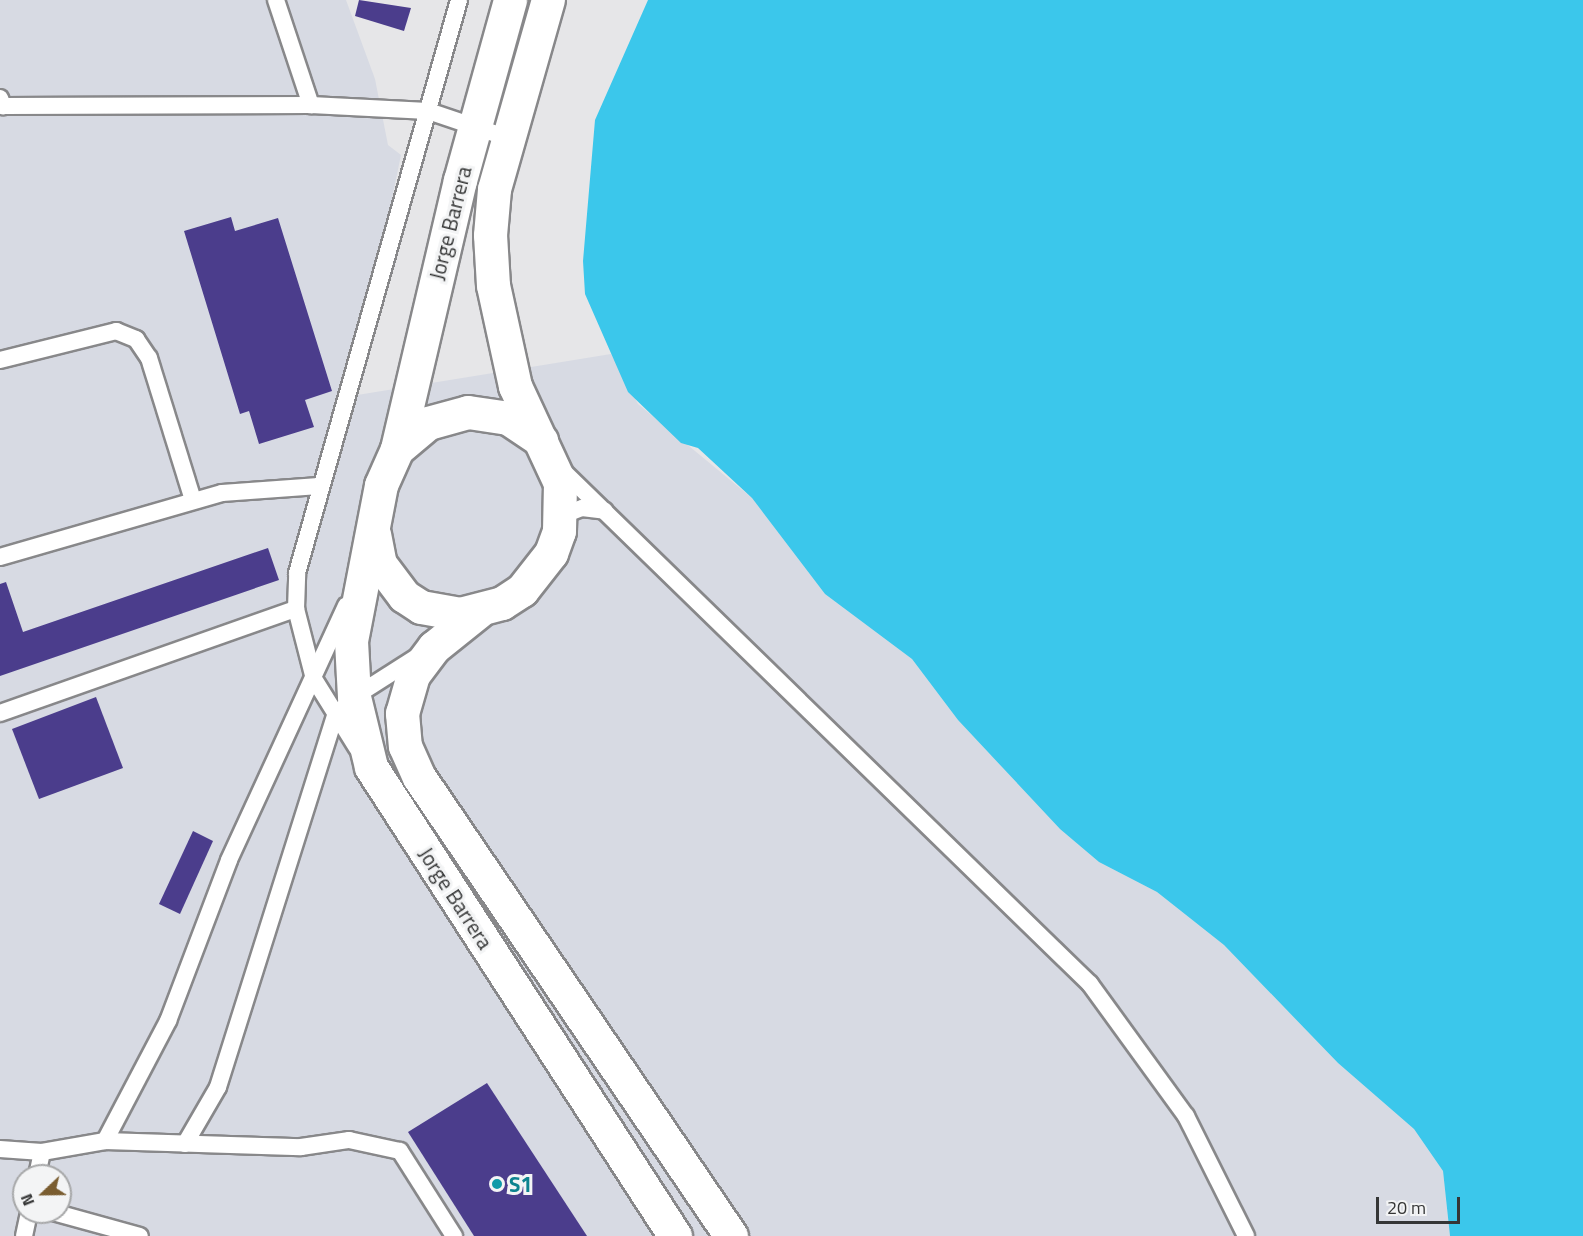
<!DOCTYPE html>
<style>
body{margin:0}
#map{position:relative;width:1583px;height:1236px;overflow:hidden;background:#e6e6e8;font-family:"Titillium Web",sans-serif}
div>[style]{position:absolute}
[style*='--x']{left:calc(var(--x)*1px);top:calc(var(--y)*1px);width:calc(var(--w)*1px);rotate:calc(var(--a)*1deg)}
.built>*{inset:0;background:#d7dae3}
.water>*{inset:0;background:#3bc7eb}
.building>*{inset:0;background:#4b3d8c}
.roads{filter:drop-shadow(2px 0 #88888a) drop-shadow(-2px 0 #88888a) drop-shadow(0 2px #88888a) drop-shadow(0 -2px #88888a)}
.lane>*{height:16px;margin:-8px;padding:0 8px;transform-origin:8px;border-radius:8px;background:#fff}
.street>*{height:33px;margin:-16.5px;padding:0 16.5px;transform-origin:16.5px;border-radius:16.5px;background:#fff}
.dots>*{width:16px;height:16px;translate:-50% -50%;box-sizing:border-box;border:3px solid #f3f4f5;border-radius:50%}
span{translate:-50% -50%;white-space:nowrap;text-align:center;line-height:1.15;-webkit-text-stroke:6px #f3f4f5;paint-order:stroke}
.street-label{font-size:21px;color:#353636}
.culture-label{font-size:21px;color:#0d838f;font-weight:700}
.left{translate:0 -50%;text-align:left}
.north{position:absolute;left:12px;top:1164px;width:60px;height:60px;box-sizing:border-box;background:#f3f4f5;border:2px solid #a7a8a9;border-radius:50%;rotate:248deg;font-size:16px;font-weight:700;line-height:24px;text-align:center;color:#353636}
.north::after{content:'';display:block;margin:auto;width:21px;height:27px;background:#7a5d30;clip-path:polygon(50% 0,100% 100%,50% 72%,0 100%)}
.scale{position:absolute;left:1376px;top:1197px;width:84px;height:27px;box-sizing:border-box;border:3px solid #353636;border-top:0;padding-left:8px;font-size:18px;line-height:21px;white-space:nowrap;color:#353636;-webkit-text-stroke:4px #f3f4f5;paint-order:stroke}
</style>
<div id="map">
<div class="built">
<div style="clip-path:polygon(evenodd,0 0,346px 0,375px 79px,388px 145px,401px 155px,351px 396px,611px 354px,638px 404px,752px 498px,825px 594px,912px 659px,958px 720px,1060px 829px,1099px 862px,1157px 892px,1224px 945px,1338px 1063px,1414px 1129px,1443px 1171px,1450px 1236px,0 1236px,0 0,24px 1176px,60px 1176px,60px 1212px,24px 1212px,24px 1176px)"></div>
</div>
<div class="water">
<div style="clip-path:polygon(648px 0,1583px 0,1583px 1236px,1450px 1236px,1443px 1171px,1414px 1129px,1338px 1063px,1224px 945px,1157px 892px,1099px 862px,1060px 829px,958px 720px,912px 659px,825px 594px,752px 498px,698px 448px,681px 443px,628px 392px,585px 294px,583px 261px,595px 120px)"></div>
</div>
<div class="building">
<div style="clip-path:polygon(359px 0,411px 8px,404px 31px,355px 16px)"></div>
<div style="clip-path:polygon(231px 217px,235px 231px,278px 218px,332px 391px,305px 400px,314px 427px,259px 444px,249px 411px,240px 414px,184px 231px)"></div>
<div style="clip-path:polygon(268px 548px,279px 580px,0 676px,0 584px,6px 582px,23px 632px)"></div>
<div style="clip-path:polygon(96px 697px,123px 768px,39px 799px,12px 729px)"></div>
<div style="clip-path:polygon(193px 831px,213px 841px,180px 914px,159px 904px)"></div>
<div style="clip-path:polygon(487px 1083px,587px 1236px,474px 1236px,408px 1132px)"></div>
</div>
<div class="roads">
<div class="lane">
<div style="--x:276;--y:0;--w:111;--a:71.6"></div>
<div style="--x:0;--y:98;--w:9;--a:69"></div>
<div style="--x:3;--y:106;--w:308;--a:-0.2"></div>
<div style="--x:311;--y:105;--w:117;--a:2.9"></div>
<div style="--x:428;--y:111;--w:84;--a:18.6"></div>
<div style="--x:0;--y:360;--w:120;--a:-14"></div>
<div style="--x:116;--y:331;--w:22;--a:22"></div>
<div style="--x:136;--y:339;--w:23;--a:56"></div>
<div style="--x:149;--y:358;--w:149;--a:72.8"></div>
<div style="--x:562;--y:470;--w:737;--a:44.23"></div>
<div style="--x:1090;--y:984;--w:163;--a:54"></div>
<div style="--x:1186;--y:1116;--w:134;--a:63.4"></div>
<div style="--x:561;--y:516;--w:22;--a:-21"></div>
<div style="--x:582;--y:508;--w:23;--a:7"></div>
<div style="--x:0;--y:557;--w:231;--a:-16.1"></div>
<div style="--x:222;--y:493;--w:97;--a:-4.1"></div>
<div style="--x:0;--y:713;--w:314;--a:-19.4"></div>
<div style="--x:357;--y:748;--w:81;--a:-121.9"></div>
<div style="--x:314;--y:679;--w:72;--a:-104.4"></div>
<div style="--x:296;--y:609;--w:36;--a:-88"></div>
<div style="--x:297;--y:573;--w:595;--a:-74.21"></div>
<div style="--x:105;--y:1141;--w:136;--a:-62.3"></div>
<div style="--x:168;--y:1021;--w:172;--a:-69.2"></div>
<div style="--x:229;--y:860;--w:280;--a:-65.3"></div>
<div style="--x:185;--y:1144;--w:66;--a:-59.9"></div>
<div style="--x:218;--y:1087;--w:389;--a:-72.5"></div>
<div style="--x:335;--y:716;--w:27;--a:-45"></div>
<div style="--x:354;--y:697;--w:72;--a:-32.6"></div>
<div style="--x:0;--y:1149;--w:42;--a:4.1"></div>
<div style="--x:42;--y:1152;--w:25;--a:102"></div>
<div style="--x:42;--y:1152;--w:64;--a:-9.9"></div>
<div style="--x:105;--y:1141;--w:196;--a:1.8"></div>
<div style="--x:301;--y:1147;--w:49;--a:-8.3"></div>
<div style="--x:349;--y:1140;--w:52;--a:12.2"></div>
<div style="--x:400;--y:1151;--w:101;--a:57.6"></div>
<div style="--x:53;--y:1212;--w:90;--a:15.4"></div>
<div style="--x:24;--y:1236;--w:25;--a:-78"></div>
</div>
<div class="street">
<div style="--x:510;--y:0;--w:187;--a:105.5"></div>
<div style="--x:460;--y:180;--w:276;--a:103.2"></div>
<div style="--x:397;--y:449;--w:39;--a:114"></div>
<div style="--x:381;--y:485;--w:159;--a:100.9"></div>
<div style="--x:351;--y:641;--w:56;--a:86.9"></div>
<div style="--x:354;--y:697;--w:72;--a:76.3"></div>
<div style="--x:371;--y:767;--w:559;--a:57.05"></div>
<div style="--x:397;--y:449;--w:40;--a:-40"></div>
<div style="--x:428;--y:423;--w:41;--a:-15.4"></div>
<div style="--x:468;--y:412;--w:40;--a:8.5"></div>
<div style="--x:508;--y:418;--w:40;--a:34"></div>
<div style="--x:374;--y:534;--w:31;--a:79"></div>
<div style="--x:380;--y:564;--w:40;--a:53"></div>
<div style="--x:404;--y:596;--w:20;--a:33"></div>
<div style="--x:421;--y:607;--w:40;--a:10"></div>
<div style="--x:460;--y:614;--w:43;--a:-14.7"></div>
<div style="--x:502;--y:603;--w:24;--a:-33"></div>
<div style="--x:522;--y:590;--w:47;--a:-51.9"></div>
<div style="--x:551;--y:553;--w:23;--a:-70"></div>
<div style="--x:559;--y:531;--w:48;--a:-88.8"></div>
<div style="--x:560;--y:483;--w:107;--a:-114.9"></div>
<div style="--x:515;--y:386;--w:103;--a:-102.3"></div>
<div style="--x:493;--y:285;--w:50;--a:-93.4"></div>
<div style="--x:490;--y:235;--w:46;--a:-85"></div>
<div style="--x:494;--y:189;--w:197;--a:-74.1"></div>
<div style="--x:479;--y:611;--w:58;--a:141.3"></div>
<div style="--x:434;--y:647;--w:35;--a:127"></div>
<div style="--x:413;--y:675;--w:40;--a:106"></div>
<div style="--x:402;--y:713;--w:33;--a:85"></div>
<div style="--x:405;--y:746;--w:34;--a:66"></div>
<div style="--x:419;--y:777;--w:555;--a:55.79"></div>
</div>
</div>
<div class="dots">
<div style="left:497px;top:1184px;background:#0f9aa8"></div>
</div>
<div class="street-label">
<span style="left:450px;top:223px;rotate:-76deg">Jorge Barrera</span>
<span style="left:456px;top:898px;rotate:57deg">Jorge Barrera</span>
</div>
<div class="culture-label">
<span class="left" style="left:509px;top:1184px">S1</span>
</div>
<div class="north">N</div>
<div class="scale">20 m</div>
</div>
